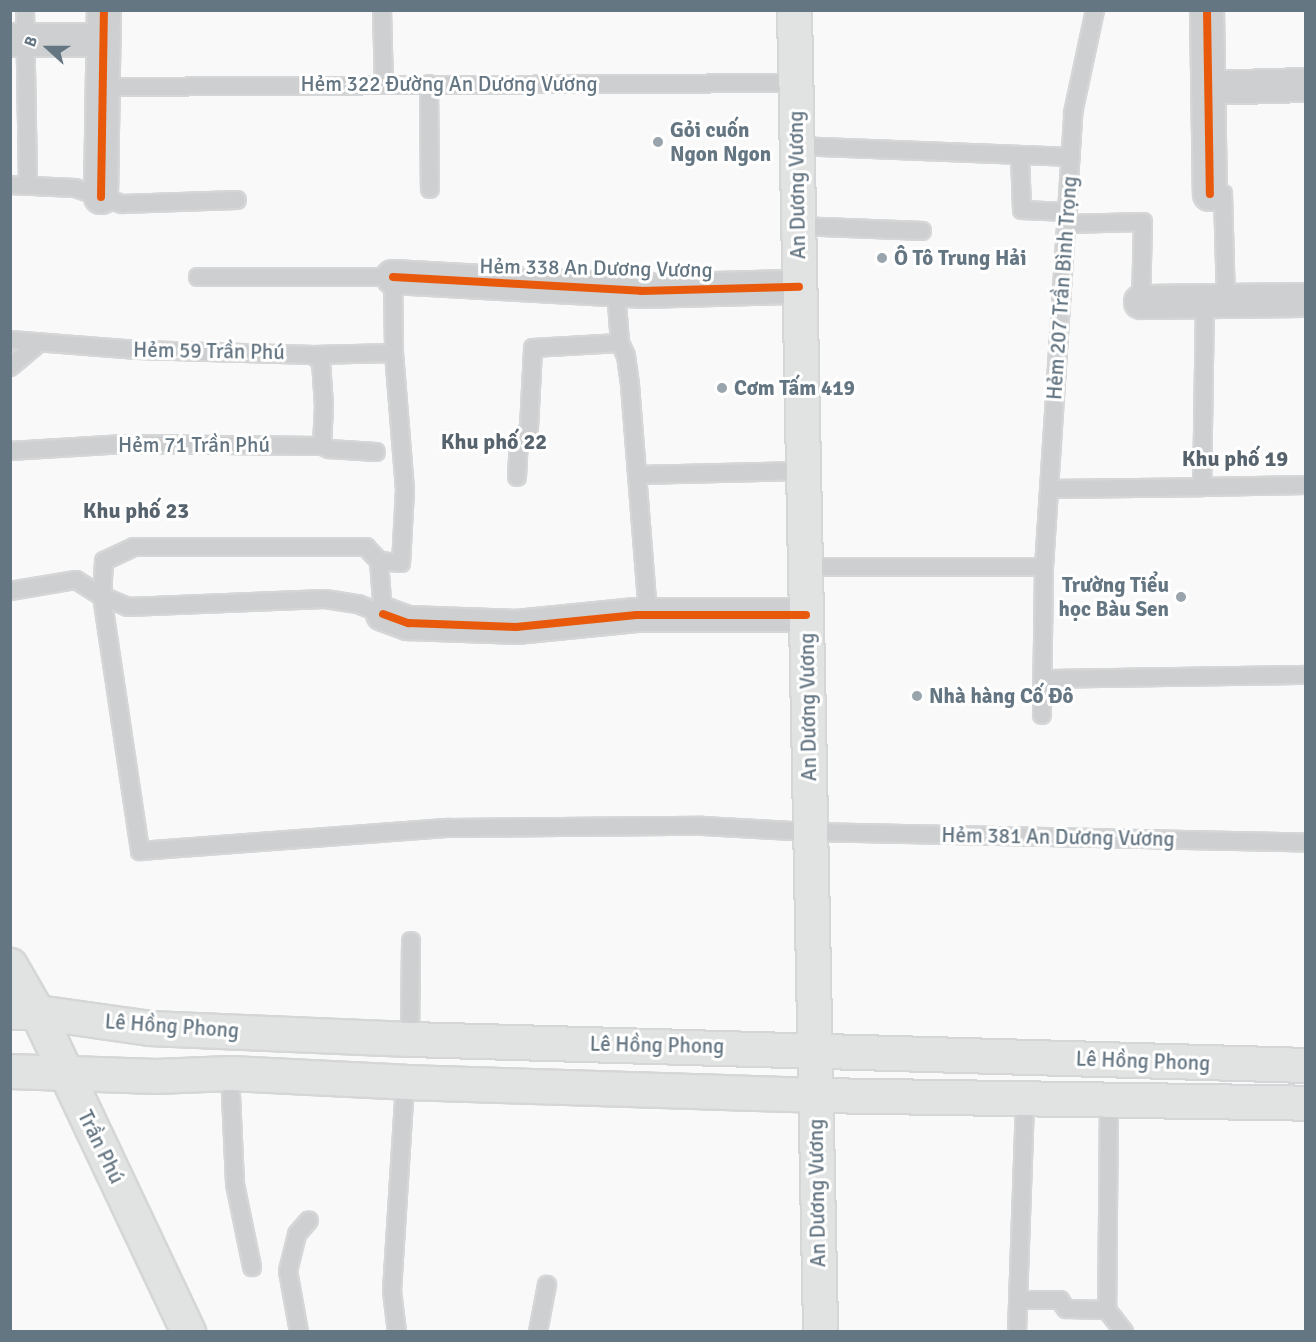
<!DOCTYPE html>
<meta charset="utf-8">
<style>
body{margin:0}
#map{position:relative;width:1316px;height:1342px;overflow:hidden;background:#f9f9f9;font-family:Signika,sans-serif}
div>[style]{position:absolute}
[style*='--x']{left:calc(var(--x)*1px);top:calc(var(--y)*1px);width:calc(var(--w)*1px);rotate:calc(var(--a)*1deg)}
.roads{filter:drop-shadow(2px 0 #d5d6d7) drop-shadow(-2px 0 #d5d6d7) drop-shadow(0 2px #d5d6d7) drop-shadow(0 -2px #d5d6d7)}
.lane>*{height:16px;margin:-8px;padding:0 8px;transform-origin:8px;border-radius:8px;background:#cecfd0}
.street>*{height:32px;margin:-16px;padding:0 16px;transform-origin:16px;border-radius:16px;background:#cecfd0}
.secondary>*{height:33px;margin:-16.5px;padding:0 16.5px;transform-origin:16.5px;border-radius:16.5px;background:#e1e2e2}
.primary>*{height:33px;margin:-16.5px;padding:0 16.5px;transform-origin:16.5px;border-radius:16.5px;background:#e1e2e2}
.cycleway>*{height:8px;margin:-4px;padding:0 4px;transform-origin:4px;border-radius:4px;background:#e8590c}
.dots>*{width:16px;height:16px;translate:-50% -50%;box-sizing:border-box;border:3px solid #fff;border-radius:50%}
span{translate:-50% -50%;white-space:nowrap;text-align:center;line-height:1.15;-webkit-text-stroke:6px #fff;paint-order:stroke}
.street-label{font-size:21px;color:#657683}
.poi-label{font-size:21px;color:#657683;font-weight:700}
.left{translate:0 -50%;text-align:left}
.right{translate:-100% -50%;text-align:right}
.neighbourhood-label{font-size:22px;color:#57646e;font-weight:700}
.frame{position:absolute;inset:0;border:12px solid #657683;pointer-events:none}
.north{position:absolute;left:18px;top:18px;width:60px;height:60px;-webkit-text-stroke:4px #fff;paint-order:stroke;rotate:291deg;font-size:16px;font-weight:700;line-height:24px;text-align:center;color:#657683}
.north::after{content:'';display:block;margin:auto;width:21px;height:27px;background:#657683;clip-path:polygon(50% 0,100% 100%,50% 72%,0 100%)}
</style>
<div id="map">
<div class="roads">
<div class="lane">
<div style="--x:25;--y:10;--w:176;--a:89"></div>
<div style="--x:382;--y:10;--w:74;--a:88.5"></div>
<div style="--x:429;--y:84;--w:105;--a:89.5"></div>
<div style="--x:103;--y:87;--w:692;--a:-0.33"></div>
<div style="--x:797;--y:146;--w:274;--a:2.3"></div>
<div style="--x:1020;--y:155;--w:55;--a:87.9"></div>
<div style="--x:1022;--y:210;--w:46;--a:2.5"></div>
<div style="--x:10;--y:185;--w:65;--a:2.6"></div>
<div style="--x:75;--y:188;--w:50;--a:18.8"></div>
<div style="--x:122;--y:204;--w:115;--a:-2"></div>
<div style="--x:1210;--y:194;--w:13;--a:0"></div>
<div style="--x:1223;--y:194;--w:107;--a:88.4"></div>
<div style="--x:1067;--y:224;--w:76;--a:-1.5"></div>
<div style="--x:1143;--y:222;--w:80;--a:91.4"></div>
<div style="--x:798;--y:226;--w:124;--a:2.3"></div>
<div style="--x:198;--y:277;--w:195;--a:0"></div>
<div style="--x:393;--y:277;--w:76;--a:89.2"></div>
<div style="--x:394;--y:353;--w:137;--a:85.4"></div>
<div style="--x:405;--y:490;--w:73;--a:93.1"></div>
<div style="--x:401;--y:563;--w:22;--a:-175"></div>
<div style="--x:1205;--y:302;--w:185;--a:90.9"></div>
<div style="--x:1202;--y:487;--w:104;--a:-1.1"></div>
<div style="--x:10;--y:340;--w:128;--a:4.5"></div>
<div style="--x:138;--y:350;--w:176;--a:1.6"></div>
<div style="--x:314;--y:355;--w:10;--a:45"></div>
<div style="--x:321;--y:362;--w:44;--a:86.1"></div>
<div style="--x:324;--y:406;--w:40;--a:92.9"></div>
<div style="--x:620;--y:343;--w:14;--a:65"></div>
<div style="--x:626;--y:356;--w:29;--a:82"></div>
<div style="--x:630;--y:385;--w:231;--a:85.5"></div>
<div style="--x:314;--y:355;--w:80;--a:-1.4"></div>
<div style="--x:10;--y:367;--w:35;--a:-40"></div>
<div style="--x:10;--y:451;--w:115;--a:-3.5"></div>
<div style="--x:125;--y:444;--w:197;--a:0.6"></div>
<div style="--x:322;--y:446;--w:8;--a:23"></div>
<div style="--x:329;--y:449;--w:47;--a:3.7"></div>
<div style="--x:637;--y:475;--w:166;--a:-1.4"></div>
<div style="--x:517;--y:477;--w:33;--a:-87"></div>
<div style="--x:519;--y:444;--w:19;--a:-58"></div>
<div style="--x:529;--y:428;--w:80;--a:-87.1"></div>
<div style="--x:533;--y:348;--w:87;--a:-3.3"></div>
<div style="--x:620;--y:343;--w:53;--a:-94.3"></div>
<div style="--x:1049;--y:489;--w:153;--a:-0.7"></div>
<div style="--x:805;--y:567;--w:239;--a:0"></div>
<div style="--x:1044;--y:567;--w:148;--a:90.8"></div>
<div style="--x:1044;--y:567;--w:455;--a:-86.3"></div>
<div style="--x:1073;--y:113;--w:105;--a:-77.9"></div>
<div style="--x:10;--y:591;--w:67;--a:-9.5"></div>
<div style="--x:76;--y:580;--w:31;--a:32"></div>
<div style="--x:102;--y:596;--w:28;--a:23"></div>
<div style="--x:128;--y:607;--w:197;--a:-2.3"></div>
<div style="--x:325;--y:599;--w:33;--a:9"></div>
<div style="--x:358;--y:604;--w:27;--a:22"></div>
<div style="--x:383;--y:614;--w:53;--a:-94.3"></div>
<div style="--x:379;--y:561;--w:19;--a:-133"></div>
<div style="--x:366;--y:547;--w:232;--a:180"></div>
<div style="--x:134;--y:547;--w:33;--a:155"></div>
<div style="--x:104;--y:561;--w:35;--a:93"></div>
<div style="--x:102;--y:596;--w:258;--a:81.5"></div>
<div style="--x:140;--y:851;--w:310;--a:-4.3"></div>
<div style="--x:449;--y:828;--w:254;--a:-0.5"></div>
<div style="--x:703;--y:826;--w:107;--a:3.2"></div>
<div style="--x:810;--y:832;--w:496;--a:1.2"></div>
<div style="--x:1043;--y:679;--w:263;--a:-0.9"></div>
<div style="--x:410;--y:1039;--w:98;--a:-89.4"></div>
<div style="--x:230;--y:1073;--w:111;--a:87.4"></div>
<div style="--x:235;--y:1184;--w:85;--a:78.4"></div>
<div style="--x:1109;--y:1100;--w:210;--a:90.5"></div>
<div style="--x:1107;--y:1310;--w:28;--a:52"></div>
<div style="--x:1018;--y:1300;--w:42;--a:0"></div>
<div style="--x:1060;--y:1300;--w:11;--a:56"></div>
<div style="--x:1066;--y:1309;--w:41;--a:1.4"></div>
<div style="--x:299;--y:1332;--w:62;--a:-100.2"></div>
<div style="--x:288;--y:1271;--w:38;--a:-76"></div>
<div style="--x:297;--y:1234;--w:18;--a:-49"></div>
<div style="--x:397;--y:1332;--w:41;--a:-97"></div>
<div style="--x:392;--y:1291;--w:209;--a:-86.4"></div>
<div style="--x:538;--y:1332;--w:48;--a:-79.2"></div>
<div style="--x:1017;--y:1332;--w:233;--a:-88"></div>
</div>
<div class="street">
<div style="--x:1207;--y:10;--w:184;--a:89.1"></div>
<div style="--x:10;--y:40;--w:94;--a:0"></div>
<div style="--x:1208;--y:88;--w:98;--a:-1.8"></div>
<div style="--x:101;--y:197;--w:187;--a:-89.1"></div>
<div style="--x:393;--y:277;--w:248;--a:3.2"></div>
<div style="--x:641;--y:291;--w:158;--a:-1.5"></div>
<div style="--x:1141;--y:302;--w:165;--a:-0.7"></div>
<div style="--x:383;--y:614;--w:27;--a:20"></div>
<div style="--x:408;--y:623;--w:108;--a:2.1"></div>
<div style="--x:516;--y:627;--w:121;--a:-5.7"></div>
<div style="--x:636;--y:615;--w:170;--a:0"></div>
</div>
<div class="secondary">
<div style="--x:794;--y:10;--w:1322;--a:88.87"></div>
<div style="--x:10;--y:1012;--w:27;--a:0"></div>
<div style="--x:37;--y:1012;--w:113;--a:8.1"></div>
<div style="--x:149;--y:1028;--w:261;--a:2.4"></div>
<div style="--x:410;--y:1039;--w:896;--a:1.66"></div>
<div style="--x:10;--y:1071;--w:146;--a:2"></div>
<div style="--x:156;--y:1076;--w:74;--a:-2.3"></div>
<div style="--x:230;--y:1073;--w:175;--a:2.9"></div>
<div style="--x:405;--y:1082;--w:410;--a:1.8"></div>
<div style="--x:815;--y:1095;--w:491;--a:0.9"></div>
</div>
<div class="primary">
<div style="--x:10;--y:965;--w:54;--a:60.1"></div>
<div style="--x:37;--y:1012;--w:354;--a:64.7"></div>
</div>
</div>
<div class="cycleway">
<div style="--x:1207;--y:10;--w:184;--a:89.1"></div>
<div style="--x:101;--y:197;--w:187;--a:-89.1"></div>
<div style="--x:393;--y:277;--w:248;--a:3.2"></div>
<div style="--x:641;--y:291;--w:158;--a:-1.5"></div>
<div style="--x:383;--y:614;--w:27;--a:20"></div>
<div style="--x:408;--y:623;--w:108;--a:2.1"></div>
<div style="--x:516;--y:627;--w:121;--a:-5.7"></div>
<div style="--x:636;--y:615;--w:170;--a:0"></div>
</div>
<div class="dots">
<div style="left:658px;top:142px;background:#99a4ac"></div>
<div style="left:882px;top:258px;background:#99a4ac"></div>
<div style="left:722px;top:388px;background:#99a4ac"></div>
<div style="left:1181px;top:597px;background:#99a4ac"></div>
<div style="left:917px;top:696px;background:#99a4ac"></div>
</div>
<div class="street-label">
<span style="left:449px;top:84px">Hẻm 322 Đường An Dương Vương</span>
<span style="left:797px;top:185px;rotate:-91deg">An Dương Vương</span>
<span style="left:596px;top:268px;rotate:1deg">Hẻm 338 An Dương Vương</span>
<span style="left:1062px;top:288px;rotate:-86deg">Hẻm 207 Trần Bình Trọng</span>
<span style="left:209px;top:351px;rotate:1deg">Hẻm 59 Trần Phú</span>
<span style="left:194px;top:445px">Hẻm 71 Trần Phú</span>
<span style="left:808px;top:707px;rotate:-91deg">An Dương Vương</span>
<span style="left:1058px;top:837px;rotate:1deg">Hẻm 381 An Dương Vương</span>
<span style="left:172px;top:1026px;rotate:4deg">Lê Hồng Phong</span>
<span style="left:657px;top:1045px;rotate:1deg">Lê Hồng Phong</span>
<span style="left:1143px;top:1061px;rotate:2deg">Lê Hồng Phong</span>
<span style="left:101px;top:1147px;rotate:64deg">Trần Phú</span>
<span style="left:817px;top:1193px;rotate:-91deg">An Dương Vương</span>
</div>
<div class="poi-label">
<span class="left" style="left:670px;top:142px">Gỏi cuốn<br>Ngon Ngon</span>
<span class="left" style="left:894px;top:258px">Ô Tô Trung Hải</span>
<span class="left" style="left:734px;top:388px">Cơm Tấm 419</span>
<span class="right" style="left:1169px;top:597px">Trường Tiểu<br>học Bàu Sen</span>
<span class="left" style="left:929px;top:696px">Nhà hàng Cố Đô</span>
</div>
<div class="neighbourhood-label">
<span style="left:494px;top:442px">Khu phố 22</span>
<span style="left:1235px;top:459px">Khu phố 19</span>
<span style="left:136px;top:511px">Khu phố 23</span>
</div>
<div class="frame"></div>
<div class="north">B</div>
</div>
